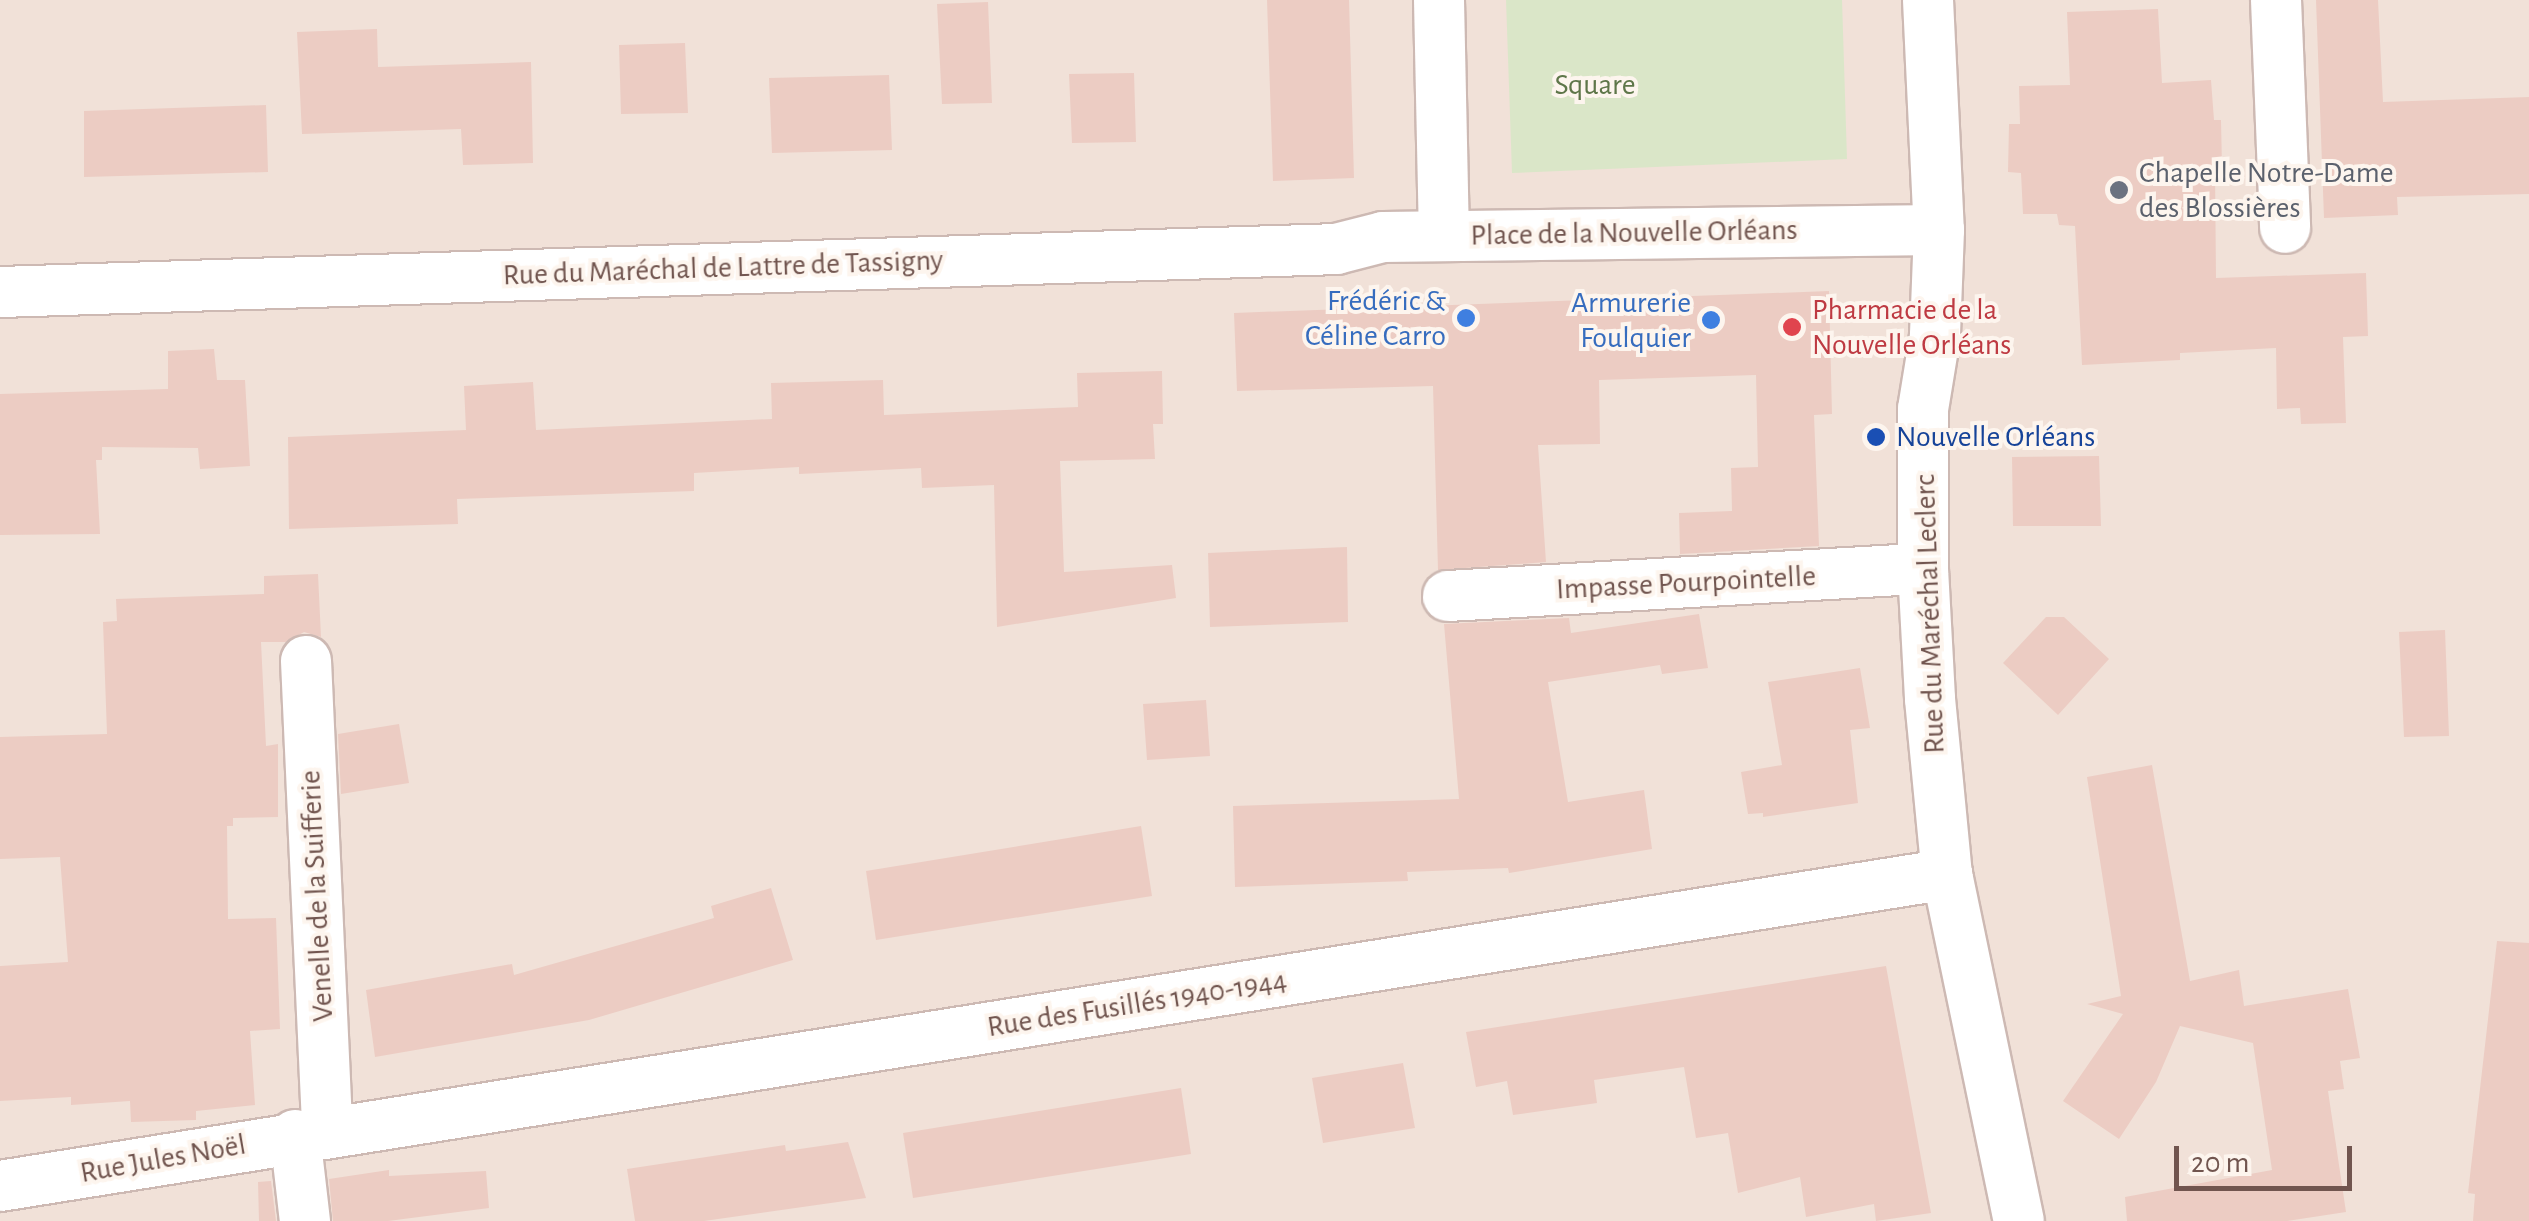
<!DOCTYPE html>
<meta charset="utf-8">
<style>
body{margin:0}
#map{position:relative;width:2529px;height:1221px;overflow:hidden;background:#faf0e8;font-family:"Alegreya Sans",sans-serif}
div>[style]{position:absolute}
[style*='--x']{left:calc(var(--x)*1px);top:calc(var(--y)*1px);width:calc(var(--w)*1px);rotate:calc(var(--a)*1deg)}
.residential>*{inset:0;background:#f1e1d8}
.green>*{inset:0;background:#dae6c8}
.building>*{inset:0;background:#ecccc3}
.roads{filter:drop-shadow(2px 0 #cdb9b3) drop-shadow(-2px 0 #cdb9b3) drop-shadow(0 2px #cdb9b3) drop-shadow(0 -2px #cdb9b3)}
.street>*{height:50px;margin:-25px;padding:0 25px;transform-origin:25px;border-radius:25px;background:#fff}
.dots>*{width:28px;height:28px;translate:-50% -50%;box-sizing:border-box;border:5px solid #fdf5ee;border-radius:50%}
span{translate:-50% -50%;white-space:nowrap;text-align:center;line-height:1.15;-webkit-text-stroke:8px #fdf5ee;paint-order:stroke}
.park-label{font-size:30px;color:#5e7649}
.worship-label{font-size:30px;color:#5b616d}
.left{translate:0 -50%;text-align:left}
.street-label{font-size:30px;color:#71554f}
.shop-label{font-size:30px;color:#366cbe}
.right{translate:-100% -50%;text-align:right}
.health-label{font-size:30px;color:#be3a42}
.transit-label{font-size:30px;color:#164399}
.scale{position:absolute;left:2174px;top:1146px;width:178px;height:45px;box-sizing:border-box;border:5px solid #71554f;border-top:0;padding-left:12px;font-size:30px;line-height:35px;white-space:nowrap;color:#71554f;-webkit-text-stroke:8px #fdf5ee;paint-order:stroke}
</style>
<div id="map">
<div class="residential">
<div style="clip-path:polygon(0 0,2529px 0,2529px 1221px,0 1221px)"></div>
</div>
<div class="green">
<div style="clip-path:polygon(1506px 0,1842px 0,1847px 159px,1512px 173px)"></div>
</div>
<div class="building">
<div style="clip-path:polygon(1267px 0,1349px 0,1354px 178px,1273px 181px)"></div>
<div style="clip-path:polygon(2316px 0,2378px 0,2383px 102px,2529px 97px,2529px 194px,2397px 197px,2398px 215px,2324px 218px)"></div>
<div style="clip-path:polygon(988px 2px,992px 103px,942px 104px,937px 4px)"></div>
<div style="clip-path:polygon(2158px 9px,2162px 83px,2211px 80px,2214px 120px,2221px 120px,2222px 167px,2215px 168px,2216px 278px,2366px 273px,2368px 336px,2343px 337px,2346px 423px,2301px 424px,2300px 408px,2277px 409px,2276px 348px,2180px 353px,2180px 360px,2082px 365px,2075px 226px,2059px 225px,2057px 214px,2023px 214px,2021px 173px,2008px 172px,2009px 124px,2020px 124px,2019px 86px,2070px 85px,2067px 12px)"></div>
<div style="clip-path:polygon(377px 29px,378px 67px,531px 62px,533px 163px,463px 165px,461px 129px,302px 134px,297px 32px)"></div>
<div style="clip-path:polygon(685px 43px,688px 113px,621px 114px,619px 45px)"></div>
<div style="clip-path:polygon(1134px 73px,1136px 142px,1072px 143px,1069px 74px)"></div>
<div style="clip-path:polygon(889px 75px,892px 150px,772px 153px,769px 78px)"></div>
<div style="clip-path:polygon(266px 105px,268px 172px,84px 177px,84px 111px)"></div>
<div style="clip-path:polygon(1829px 291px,1832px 414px,1814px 415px,1819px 546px,1680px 554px,1679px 513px,1732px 511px,1731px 468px,1758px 467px,1756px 375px,1599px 380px,1600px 444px,1538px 445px,1546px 562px,1438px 570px,1433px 386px,1237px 391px,1234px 313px)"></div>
<div style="clip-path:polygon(214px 349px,217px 380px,245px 380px,250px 466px,200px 469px,198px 448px,102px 447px,102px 460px,96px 460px,100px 534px,0 535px,0 394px,168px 389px,168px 351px)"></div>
<div style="clip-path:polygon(1162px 371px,1163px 424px,1153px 424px,1155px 459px,1060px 461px,1064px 572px,1172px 565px,1176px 598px,997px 627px,994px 485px,922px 488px,921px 468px,799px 474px,799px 467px,694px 473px,694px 491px,457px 499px,458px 524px,289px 529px,288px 437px,466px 430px,464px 386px,533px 382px,536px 430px,772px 419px,771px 383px,883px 380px,884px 415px,1078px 407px,1077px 373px)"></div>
<div style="clip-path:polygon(2099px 456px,2101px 526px,2013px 526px,2012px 457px)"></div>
<div style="clip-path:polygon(1347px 547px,1348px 622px,1210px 627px,1208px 553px)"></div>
<div style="clip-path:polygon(318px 574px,321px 637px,304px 632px,286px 642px,261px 642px,266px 746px,278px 744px,278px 817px,233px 818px,233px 826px,227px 826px,228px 919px,276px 918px,280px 1029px,250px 1031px,255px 1105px,196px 1111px,196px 1120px,131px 1122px,130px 1101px,71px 1105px,71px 1097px,0 1101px,0 966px,68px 962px,60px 857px,0 859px,0 737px,107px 734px,103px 622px,117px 621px,116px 599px,264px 594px,264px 576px)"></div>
<div style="clip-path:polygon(1699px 614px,1708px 668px,1662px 674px,1660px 665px,1548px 682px,1568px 802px,1644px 790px,1652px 849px,1509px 873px,1508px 868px,1407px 872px,1408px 881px,1235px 887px,1233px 806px,1459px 799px,1444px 624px,1569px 618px,1571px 633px)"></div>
<div style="clip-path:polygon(2046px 617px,2064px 617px,2109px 659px,2058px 715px,2003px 663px)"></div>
<div style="clip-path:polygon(2445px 630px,2449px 736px,2404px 737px,2399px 632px)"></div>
<div style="clip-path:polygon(1860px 668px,1870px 728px,1850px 730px,1858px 803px,1763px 817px,1763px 813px,1748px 814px,1741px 772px,1782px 765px,1768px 682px)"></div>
<div style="clip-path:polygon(1206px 700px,1210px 756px,1147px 760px,1143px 704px)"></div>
<div style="clip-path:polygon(399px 724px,409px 783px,341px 794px,338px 734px)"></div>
<div style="clip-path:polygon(2152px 765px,2190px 981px,2239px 970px,2244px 1006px,2348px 989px,2360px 1058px,2340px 1061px,2344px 1089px,2328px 1091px,2346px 1212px,2287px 1221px,2127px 1221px,2125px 1197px,2272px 1170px,2253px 1043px,2180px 1026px,2156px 1082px,2119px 1139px,2063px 1101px,2123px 1014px,2087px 1004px,2121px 996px,2087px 777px)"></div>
<div style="clip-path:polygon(1141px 826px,1152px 896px,876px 940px,866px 871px)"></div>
<div style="clip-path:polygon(771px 888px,793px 960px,589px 1020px,375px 1057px,366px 990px,512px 964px,514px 975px,714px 918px,711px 906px)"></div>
<div style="clip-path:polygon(2497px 941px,2529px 943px,2529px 1221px,2473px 1221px,2475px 1194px,2468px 1193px)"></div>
<div style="clip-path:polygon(1886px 966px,1931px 1213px,1876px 1221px,1874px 1204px,1806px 1217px,1800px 1177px,1738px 1193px,1728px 1133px,1696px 1138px,1684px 1067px,1594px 1080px,1597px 1103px,1513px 1115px,1507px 1081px,1476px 1087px,1466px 1032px)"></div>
<div style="clip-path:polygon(1403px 1063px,1415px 1128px,1323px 1143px,1312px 1078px)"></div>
<div style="clip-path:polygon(1181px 1088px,1191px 1154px,913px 1198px,903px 1133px)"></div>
<div style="clip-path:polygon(848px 1142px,866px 1198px,704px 1221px,635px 1221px,627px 1169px,785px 1145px,786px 1151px)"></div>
<div style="clip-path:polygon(389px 1170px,389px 1176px,486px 1171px,489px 1208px,388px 1221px,333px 1221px,329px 1179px)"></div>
<div style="clip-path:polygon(271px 1181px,276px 1221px,259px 1221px,258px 1182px)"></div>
</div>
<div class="roads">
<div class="street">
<div style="--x:1439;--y:0;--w:235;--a:88.8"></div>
<div style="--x:1928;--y:0;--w:230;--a:87.3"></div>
<div style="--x:1939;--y:230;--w:106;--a:92.2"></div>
<div style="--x:1935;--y:336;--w:74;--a:99.3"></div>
<div style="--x:1923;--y:409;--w:160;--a:90"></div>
<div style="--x:1923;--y:569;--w:130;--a:86.9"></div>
<div style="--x:1930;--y:699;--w:176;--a:84.5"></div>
<div style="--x:1947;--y:874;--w:354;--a:78.3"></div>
<div style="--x:2276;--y:0;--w:228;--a:87.7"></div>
<div style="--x:0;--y:292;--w:1337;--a:-1.84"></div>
<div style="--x:1336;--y:249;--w:49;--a:-14.3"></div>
<div style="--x:1383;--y:237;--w:556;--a:-0.72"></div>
<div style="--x:1448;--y:596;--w:476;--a:-3.3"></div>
<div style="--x:306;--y:661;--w:470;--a:87.4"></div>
<div style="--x:295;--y:1135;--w:87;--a:83.4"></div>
<div style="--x:0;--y:1186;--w:1972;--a:-9.1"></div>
</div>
</div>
<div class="dots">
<div style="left:2119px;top:190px;background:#6b7280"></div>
<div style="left:1466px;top:318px;background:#3f7fe0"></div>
<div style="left:1711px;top:320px;background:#3f7fe0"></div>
<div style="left:1792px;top:327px;background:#e0444e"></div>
<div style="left:1876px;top:437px;background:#1a4fb4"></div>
</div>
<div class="park-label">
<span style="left:1595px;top:85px">Square</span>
</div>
<div class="worship-label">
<span class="left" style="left:2139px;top:190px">Chapelle Notre-Dame<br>des Blossières</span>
</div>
<div class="street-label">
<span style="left:1634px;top:233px;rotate:-1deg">Place de la Nouvelle Orléans</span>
<span style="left:723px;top:268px;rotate:-2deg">Rue du Maréchal de Lattre de Tassigny</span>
<span style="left:1686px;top:583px;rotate:-3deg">Impasse Pourpointelle</span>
<span style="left:1930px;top:614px;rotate:-92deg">Rue du Maréchal Leclerc</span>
<span style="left:317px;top:896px;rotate:-93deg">Venelle de la Suifferie</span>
<span style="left:1137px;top:1004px;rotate:-9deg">Rue des Fusillés 1940-1944</span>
<span style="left:163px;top:1159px;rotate:-10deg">Rue Jules Noël</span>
</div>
<div class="shop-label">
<span class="right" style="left:1446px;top:318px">Frédéric &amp;<br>Céline Carro</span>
<span class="right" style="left:1691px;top:320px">Armurerie<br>Foulquier</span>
</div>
<div class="health-label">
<span class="left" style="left:1812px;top:327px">Pharmacie de la<br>Nouvelle Orléans</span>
</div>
<div class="transit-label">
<span class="left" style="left:1896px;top:437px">Nouvelle Orléans</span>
</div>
<div class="scale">20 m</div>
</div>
